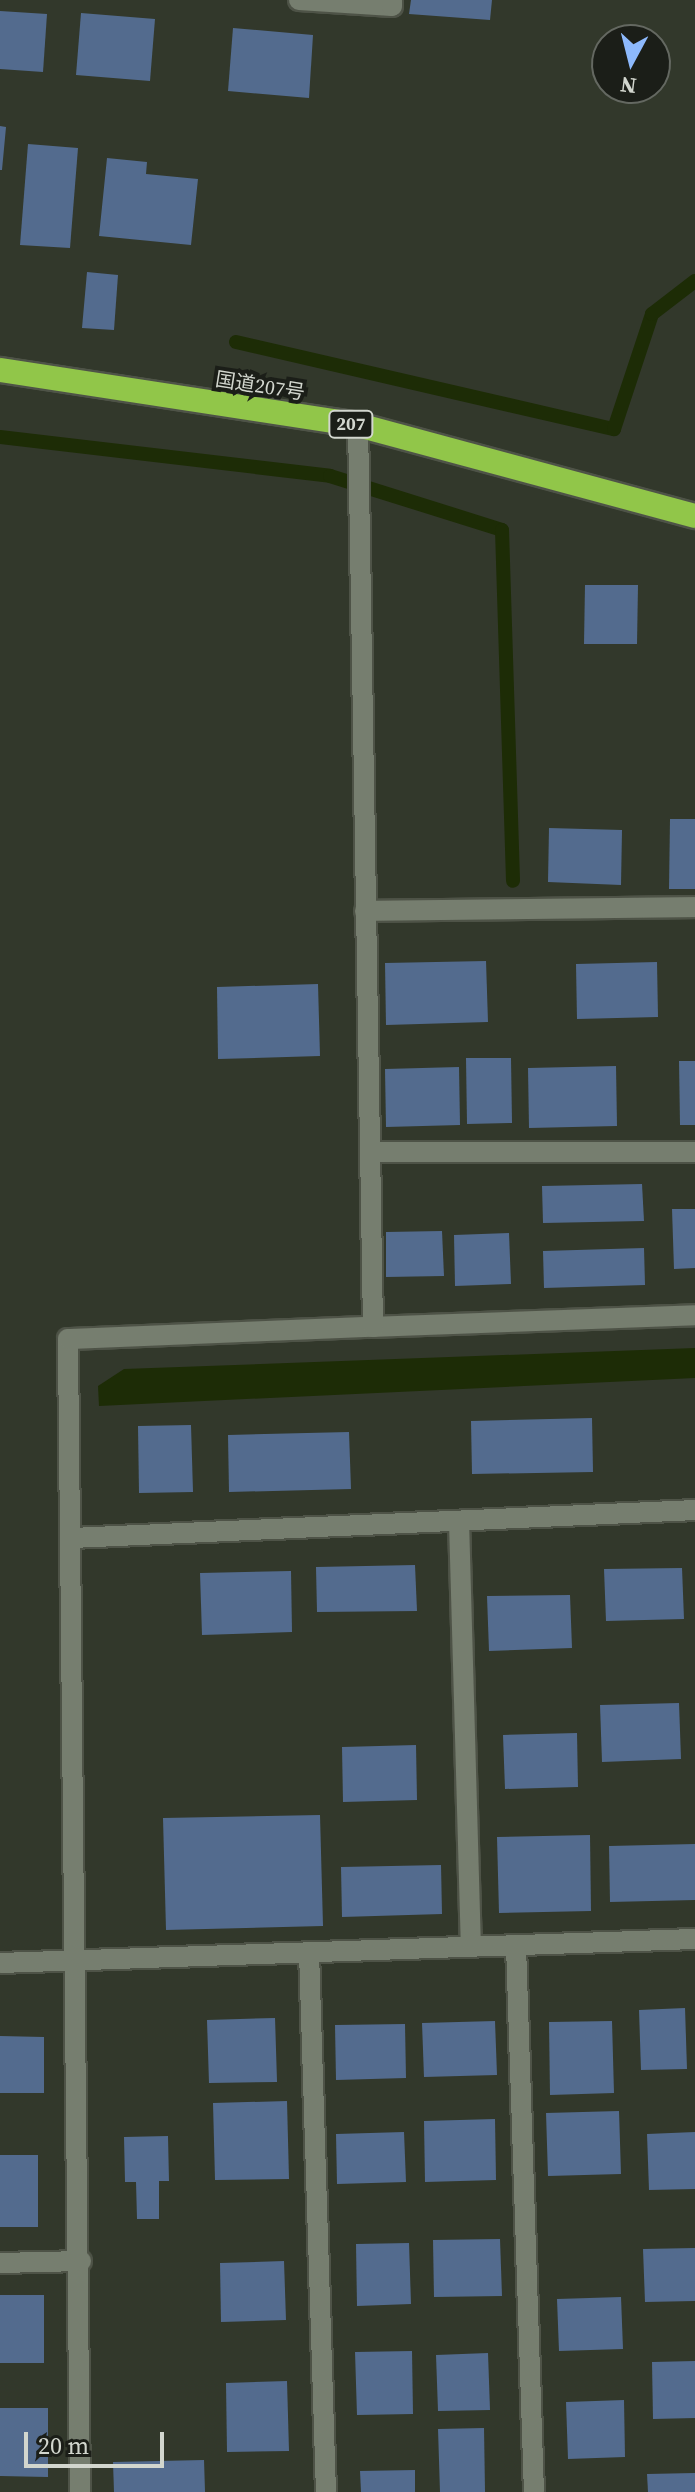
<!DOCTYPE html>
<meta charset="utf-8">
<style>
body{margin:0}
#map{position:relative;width:695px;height:2492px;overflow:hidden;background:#32382b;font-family:"Source Serif 4","Noto Sans JP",serif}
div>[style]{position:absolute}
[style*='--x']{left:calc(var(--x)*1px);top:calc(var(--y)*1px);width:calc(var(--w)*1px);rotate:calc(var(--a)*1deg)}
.water>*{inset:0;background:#1d2c06}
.stream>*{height:14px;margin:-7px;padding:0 7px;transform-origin:7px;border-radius:7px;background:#1d2c06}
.building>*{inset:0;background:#536b8e}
.roads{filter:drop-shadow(2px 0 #4e5347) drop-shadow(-2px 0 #4e5347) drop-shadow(0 2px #4e5347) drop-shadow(0 -2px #4e5347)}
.street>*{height:20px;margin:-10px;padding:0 10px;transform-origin:10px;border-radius:10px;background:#767e6f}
.highway>*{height:24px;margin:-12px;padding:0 12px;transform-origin:12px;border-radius:12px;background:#91c649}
span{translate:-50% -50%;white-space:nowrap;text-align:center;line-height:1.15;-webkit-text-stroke:8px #1b1e18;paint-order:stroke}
.shield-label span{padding:2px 6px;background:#1b1e18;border:2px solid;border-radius:6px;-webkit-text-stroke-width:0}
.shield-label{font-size:18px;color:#d2d6ce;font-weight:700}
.street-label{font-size:20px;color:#d2d6ce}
.north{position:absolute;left:591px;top:24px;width:80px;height:80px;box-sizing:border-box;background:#1b1e18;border:2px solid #646861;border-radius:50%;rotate:187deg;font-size:22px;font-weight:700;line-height:32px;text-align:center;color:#d2d6ce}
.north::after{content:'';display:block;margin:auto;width:28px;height:36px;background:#8db9fc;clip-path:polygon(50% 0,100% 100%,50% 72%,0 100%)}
.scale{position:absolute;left:24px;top:2432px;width:140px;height:36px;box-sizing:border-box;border:4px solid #d2d6ce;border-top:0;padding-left:10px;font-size:24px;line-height:28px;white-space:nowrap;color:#d2d6ce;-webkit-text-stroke:6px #1b1e18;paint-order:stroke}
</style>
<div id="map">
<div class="water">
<div style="clip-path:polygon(695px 1348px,695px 1378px,99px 1406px,98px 1386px,124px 1369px)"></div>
</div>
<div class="stream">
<div style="--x:236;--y:342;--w:388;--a:13"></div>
<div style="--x:614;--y:429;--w:121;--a:-71.7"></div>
<div style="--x:652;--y:314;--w:54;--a:-37.5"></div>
<div style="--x:0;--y:437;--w:332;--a:6.7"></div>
<div style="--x:330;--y:476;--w:180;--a:17.4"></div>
<div style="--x:502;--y:530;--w:351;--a:88.2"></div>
</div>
<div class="building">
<div style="clip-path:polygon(411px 0,492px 0,490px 20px,409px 14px)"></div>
<div style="clip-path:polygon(0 11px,47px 14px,43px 72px,0 69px)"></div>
<div style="clip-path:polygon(81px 13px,155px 19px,150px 81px,76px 75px)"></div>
<div style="clip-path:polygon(233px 28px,313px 35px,309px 98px,228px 91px)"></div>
<div style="clip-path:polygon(0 126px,6px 127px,2px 170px,0 170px)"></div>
<div style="clip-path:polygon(28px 144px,78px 148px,70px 248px,20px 245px)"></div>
<div style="clip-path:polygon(107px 158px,147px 162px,146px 174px,198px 179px,191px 245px,99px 236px)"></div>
<div style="clip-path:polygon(87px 272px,118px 275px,114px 330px,82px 328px)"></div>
<div style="clip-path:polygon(585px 585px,638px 585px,637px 644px,584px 644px)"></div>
<div style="clip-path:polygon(670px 819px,695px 819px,695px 889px,669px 889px)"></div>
<div style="clip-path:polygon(549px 828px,622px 830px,621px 885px,548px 882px)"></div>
<div style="clip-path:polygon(486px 961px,488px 1022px,386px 1025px,385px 963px)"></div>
<div style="clip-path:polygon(657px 962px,658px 1017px,577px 1019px,576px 964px)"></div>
<div style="clip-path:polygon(318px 984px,320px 1056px,218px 1059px,217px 987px)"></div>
<div style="clip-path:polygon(466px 1058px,511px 1058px,512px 1123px,467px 1124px)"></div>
<div style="clip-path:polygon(679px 1061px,695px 1061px,695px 1125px,680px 1125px)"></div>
<div style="clip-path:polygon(616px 1066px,617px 1126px,529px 1128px,528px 1068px)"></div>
<div style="clip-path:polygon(459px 1067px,460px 1125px,386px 1127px,385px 1069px)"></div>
<div style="clip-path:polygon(642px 1184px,644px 1221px,543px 1223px,542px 1186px)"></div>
<div style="clip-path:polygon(672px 1209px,695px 1209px,695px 1268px,674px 1269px)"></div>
<div style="clip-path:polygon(442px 1231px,444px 1276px,386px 1277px,386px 1232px)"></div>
<div style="clip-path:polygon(509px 1233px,511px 1284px,455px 1286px,454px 1235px)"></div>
<div style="clip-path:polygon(644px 1248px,645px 1285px,544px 1288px,543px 1251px)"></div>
<div style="clip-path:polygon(592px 1418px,593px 1472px,472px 1474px,471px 1421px)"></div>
<div style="clip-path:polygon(191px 1425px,193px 1492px,139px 1493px,138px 1426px)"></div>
<div style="clip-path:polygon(349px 1432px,351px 1489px,229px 1492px,228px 1435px)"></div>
<div style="clip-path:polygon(415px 1565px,417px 1611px,317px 1612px,316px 1567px)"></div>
<div style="clip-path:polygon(682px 1568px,684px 1619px,606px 1621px,604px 1569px)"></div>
<div style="clip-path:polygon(291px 1571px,292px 1632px,202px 1635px,200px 1573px)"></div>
<div style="clip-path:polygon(570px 1595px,572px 1648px,489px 1651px,487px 1596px)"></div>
<div style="clip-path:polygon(679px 1703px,681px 1759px,602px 1762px,600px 1705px)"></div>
<div style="clip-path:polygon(577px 1733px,578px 1787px,505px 1789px,503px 1735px)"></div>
<div style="clip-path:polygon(416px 1745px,417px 1800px,343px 1802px,342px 1747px)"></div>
<div style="clip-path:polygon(320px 1815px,323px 1926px,166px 1930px,163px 1818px)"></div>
<div style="clip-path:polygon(590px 1835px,591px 1911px,499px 1913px,497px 1837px)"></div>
<div style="clip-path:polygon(695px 1844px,695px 1900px,610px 1902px,609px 1846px)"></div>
<div style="clip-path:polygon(441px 1865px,442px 1914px,342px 1917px,341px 1867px)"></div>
<div style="clip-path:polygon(685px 2008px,687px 2069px,641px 2070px,639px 2010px)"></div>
<div style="clip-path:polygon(275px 2018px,277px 2082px,209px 2083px,207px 2020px)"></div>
<div style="clip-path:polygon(495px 2021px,497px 2075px,424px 2077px,422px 2023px)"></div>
<div style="clip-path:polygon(612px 2021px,614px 2093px,550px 2095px,549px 2022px)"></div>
<div style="clip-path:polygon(405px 2024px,406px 2078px,336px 2080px,335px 2025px)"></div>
<div style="clip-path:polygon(0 2036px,44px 2037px,44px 2093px,0 2093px)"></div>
<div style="clip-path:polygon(287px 2101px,289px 2179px,215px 2180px,213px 2103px)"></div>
<div style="clip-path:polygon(619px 2111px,621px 2174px,548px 2176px,546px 2113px)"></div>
<div style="clip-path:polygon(495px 2119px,496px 2180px,425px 2182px,424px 2121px)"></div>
<div style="clip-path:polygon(404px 2132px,406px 2182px,337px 2184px,336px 2134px)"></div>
<div style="clip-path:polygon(695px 2132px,695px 2189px,649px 2190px,647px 2134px)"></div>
<div style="clip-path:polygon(168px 2136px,169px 2181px,159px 2181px,159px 2219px,137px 2219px,136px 2182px,125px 2182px,124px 2137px)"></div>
<div style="clip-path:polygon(0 2155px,38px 2155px,38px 2227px,0 2227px)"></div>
<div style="clip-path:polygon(500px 2239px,502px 2296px,434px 2297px,433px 2240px)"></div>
<div style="clip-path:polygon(409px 2243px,411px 2304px,357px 2306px,356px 2244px)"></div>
<div style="clip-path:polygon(695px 2248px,695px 2301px,645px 2302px,643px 2249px)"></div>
<div style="clip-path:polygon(284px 2261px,286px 2320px,221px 2322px,220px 2263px)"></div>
<div style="clip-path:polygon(0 2295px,44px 2295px,44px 2363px,0 2363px)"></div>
<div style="clip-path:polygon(621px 2297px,623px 2349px,559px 2351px,557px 2299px)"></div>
<div style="clip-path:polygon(412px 2351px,413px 2414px,357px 2415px,355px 2352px)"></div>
<div style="clip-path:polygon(488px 2353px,490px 2410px,438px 2411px,436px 2355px)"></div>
<div style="clip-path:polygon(695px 2361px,695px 2418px,653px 2419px,652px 2362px)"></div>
<div style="clip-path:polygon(287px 2381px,289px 2451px,227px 2452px,226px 2383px)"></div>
<div style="clip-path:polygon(624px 2400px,625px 2457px,568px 2459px,566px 2402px)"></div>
<div style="clip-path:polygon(0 2408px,48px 2408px,48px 2477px,0 2476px)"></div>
<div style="clip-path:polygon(484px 2428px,485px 2492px,440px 2492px,438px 2429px)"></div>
<div style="clip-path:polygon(204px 2460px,205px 2492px,114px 2492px,113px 2462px)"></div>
<div style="clip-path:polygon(415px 2470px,415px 2492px,361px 2492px,360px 2471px)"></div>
<div style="clip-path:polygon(695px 2473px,695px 2492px,648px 2492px,647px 2474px)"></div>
</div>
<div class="roads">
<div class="street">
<div style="--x:299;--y:0;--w:93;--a:3.7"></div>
<div style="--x:392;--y:6;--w:6;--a:-90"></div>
<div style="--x:365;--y:911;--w:330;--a:-0.7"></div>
<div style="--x:371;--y:1152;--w:324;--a:0"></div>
<div style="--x:373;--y:1327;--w:322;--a:-2.1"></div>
<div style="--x:459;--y:1521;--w:426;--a:88.4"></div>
<div style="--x:72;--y:1538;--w:624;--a:-2.57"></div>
<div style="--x:516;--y:1945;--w:547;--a:88.12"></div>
<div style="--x:309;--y:1952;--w:540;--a:88.2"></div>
<div style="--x:0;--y:1963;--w:695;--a:-1.98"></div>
<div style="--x:0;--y:2263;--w:81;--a:-1.4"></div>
<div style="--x:80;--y:2492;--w:1153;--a:-90.6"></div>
<div style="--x:68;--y:1339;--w:305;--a:-2.3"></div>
<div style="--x:373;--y:1327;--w:902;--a:-90.95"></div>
</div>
<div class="highway">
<div style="--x:0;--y:370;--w:362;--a:8.7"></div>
<div style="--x:358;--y:425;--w:349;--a:15.1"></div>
</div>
</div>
<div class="shield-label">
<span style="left:351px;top:424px">207</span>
</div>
<div class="street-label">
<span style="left:260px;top:386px;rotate:9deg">国道207号</span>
</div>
<div class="north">N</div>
<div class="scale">20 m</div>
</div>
